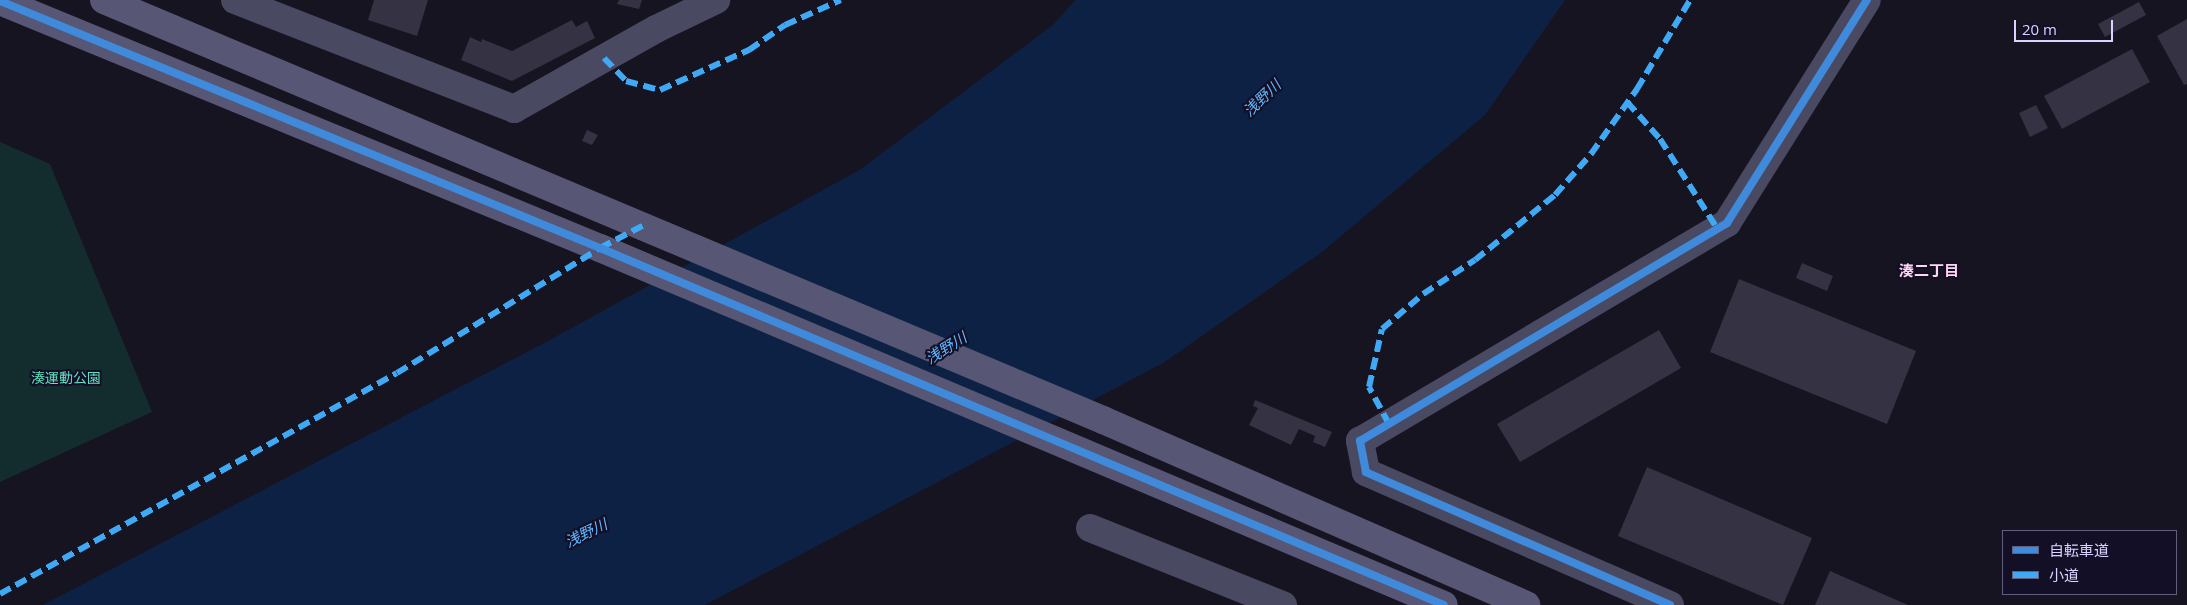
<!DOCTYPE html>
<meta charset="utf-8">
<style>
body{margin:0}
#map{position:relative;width:2187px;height:605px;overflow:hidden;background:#161421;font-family:"Open Sans","Noto Sans JP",sans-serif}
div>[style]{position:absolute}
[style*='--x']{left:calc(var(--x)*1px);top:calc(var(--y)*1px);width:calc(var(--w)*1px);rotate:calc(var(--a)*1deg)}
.green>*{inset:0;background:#132c2d}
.water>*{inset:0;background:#0d2144}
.building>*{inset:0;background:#343243}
.street>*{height:28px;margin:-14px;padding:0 14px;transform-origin:14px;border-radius:14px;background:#4a4962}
.secondary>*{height:28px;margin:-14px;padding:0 14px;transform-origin:14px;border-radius:14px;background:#575674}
.quiet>*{height:6px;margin-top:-3px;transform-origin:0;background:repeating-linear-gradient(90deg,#3fa9f5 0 12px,transparent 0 18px)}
.cycleway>*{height:8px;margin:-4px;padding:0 4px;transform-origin:4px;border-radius:4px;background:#408adc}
span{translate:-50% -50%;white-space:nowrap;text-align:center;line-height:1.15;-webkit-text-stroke:4px #130f26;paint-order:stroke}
.park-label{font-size:14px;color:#5fe0c0}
.water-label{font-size:15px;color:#62b6ff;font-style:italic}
.neighbourhood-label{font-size:15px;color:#ffd6f0;font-weight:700}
.legend{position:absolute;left:2002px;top:530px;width:175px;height:65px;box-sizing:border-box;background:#130f26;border:1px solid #625e7d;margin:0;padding:6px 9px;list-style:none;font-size:15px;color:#d9d4ff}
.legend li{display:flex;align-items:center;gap:10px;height:25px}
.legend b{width:25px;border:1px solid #625e7d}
.scale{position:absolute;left:2014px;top:20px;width:99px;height:22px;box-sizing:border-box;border:2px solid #d9d4ff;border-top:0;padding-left:6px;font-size:15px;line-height:18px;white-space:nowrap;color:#d9d4ff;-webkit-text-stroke:4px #130f26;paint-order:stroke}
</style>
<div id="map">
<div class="green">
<div style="clip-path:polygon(0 142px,50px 164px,152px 412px,0 482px)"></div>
</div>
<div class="water">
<div style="clip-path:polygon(1075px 0,1565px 0,1485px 115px,1322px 252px,1163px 363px,705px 605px,43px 605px,548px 341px,861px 169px,1054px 24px)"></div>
</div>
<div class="building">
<div style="clip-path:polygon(374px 0,428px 0,417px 36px,368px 20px)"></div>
<div style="clip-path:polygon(619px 0,642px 0,639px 9px,617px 4px)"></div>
<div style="clip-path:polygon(2139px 2px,2146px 15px,2105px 37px,2098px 24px)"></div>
<div style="clip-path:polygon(2187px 19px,2187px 84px,2184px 85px,2157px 36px)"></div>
<div style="clip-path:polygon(572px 20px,576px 27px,587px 21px,595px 38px,512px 81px,461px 60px,470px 37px,481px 42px,482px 39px,512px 51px)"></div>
<div style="clip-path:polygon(2132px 49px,2150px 82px,2062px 129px,2044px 96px)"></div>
<div style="clip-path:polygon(2036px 105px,2048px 128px,2030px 137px,2019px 113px)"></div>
<div style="clip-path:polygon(587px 130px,598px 135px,592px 145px,582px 141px)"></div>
<div style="clip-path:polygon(1802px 263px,1833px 276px,1827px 291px,1796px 278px)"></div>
<div style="clip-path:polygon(1739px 279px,1916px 351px,1887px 424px,1710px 352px)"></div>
<div style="clip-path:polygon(1659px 330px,1681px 368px,1520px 462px,1497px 424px)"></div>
<div style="clip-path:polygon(1255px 400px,1332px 432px,1325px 447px,1313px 442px,1315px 436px,1299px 429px,1291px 445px,1249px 425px,1258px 408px,1253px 406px)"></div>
<div style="clip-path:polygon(1647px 467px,1812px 538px,1783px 605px,1618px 536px)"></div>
<div style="clip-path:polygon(1830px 571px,1908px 605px,1815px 605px)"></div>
</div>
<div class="street">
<div style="--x:235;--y:0;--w:300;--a:21.3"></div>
<div style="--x:514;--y:109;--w:163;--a:-29.4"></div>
<div style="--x:656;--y:29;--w:67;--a:-25.8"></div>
<div style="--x:1090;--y:528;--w:208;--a:21.8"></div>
<div style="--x:1670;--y:605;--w:332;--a:-156.4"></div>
<div style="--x:1366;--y:472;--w:32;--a:-101"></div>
<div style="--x:1360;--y:441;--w:427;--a:-30.7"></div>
<div style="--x:1727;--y:223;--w:263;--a:-57.9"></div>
</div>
<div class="secondary">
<div style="--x:104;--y:0;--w:1084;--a:22.8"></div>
<div style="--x:1103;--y:420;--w:462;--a:23.6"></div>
<div style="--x:0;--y:1;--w:649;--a:22.38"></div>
<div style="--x:600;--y:248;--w:916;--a:22.93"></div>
</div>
<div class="quiet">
<div style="--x:604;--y:58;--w:32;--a:46"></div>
<div style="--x:626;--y:81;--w:35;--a:15"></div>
<div style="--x:660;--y:90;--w:98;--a:-24.2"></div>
<div style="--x:749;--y:50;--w:44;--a:-34.8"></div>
<div style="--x:785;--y:25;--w:61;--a:-24.1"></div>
<div style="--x:1627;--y:102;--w:50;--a:48.3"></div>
<div style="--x:1660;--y:139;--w:106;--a:57.4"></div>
<div style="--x:1389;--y:424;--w:42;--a:-118.4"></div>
<div style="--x:1369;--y:387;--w:59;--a:-77.4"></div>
<div style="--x:1382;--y:329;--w:54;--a:-40.5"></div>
<div style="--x:1423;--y:294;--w:62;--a:-33.2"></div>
<div style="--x:1475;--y:260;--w:103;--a:-39.1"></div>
<div style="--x:1555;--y:195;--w:55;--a:-48.7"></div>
<div style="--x:1591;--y:154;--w:80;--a:-54.7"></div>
<div style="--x:1637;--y:89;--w:104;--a:-59.2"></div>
<div style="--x:0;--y:594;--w:454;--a:-29.1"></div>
<div style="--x:397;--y:373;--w:238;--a:-31.6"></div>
<div style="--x:600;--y:248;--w:50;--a:-27.6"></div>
</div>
<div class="cycleway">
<div style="--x:0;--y:1;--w:649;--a:22.38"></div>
<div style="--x:600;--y:248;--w:916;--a:22.93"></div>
<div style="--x:1670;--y:605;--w:332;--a:-156.4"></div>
<div style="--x:1366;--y:472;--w:32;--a:-101"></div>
<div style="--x:1360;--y:441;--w:427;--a:-30.7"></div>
<div style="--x:1727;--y:223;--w:263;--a:-57.9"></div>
</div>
<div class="park-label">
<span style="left:66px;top:378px">湊運動公園</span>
</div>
<div class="water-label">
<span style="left:1262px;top:98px;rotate:-44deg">浅野川</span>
<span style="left:946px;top:348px;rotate:-32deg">浅野川</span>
<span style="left:586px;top:533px;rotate:-26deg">浅野川</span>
</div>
<div class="neighbourhood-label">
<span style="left:1929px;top:271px">湊二丁目</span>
</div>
<ul class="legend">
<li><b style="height:6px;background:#408adc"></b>自転車道</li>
<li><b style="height:6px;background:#3fa9f5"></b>小道</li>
</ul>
<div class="scale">20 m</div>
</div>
